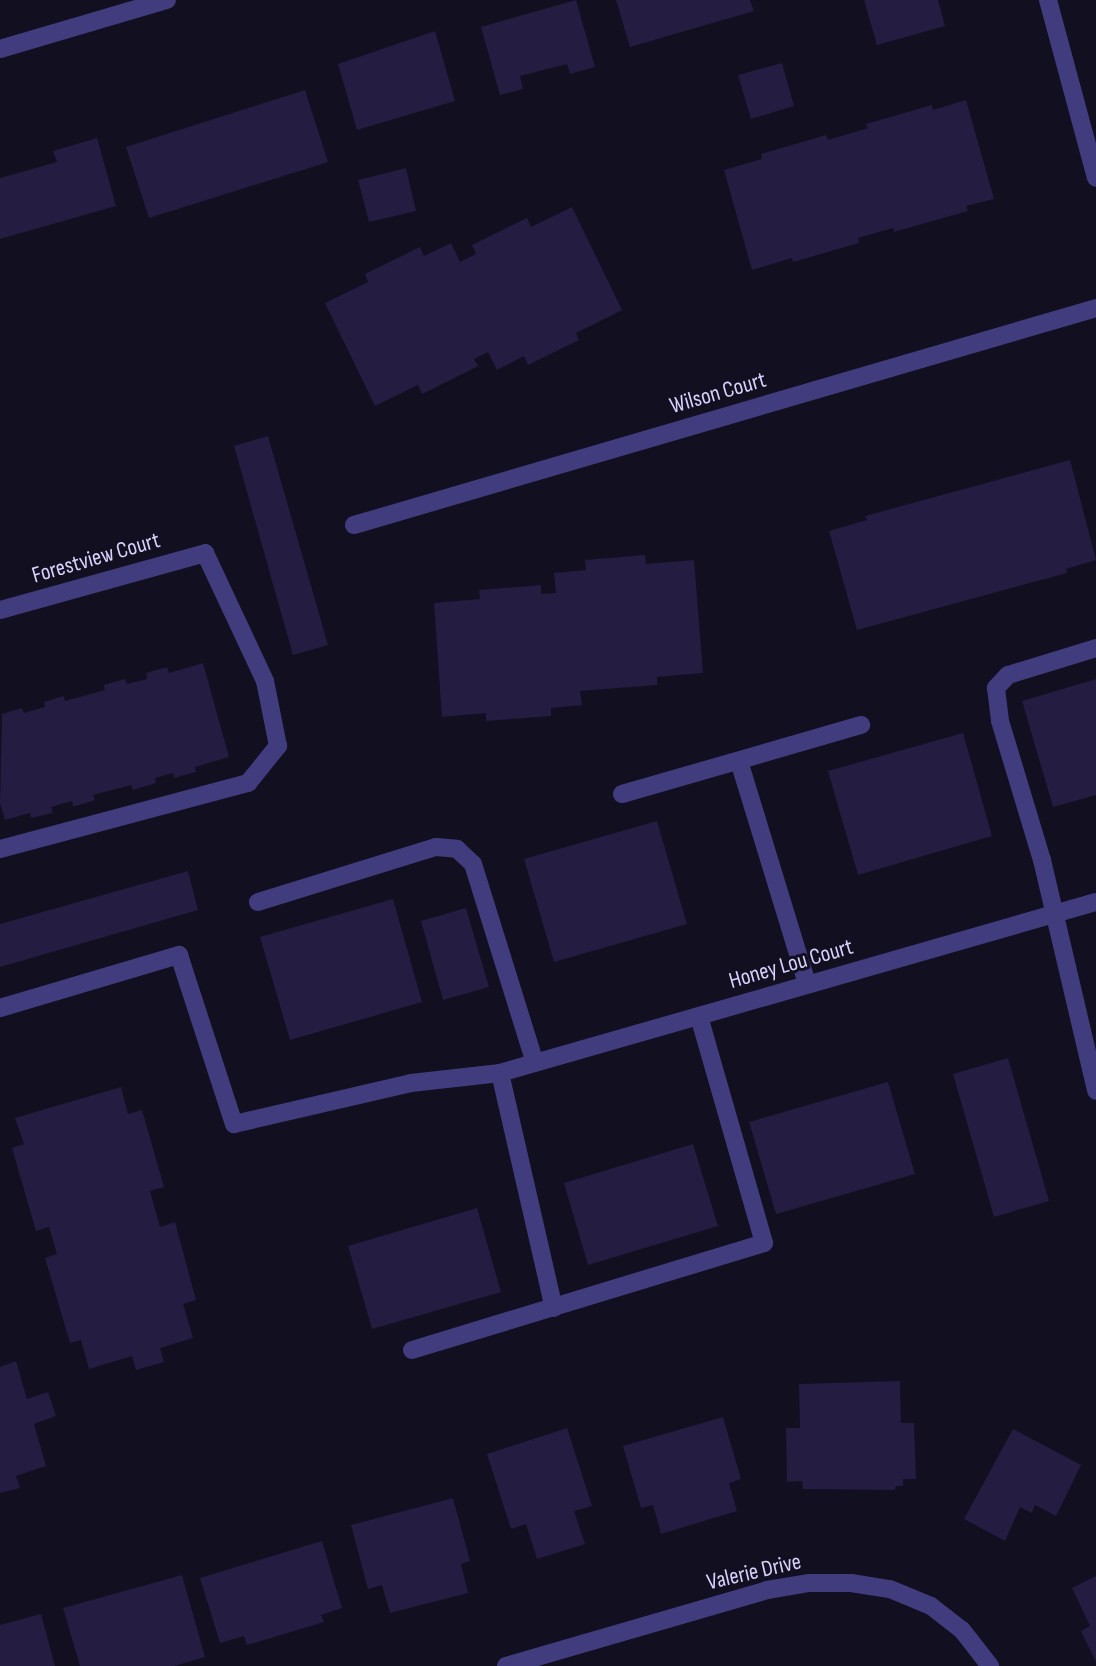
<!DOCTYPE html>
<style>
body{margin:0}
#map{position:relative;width:1096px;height:1666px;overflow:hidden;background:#120f21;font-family:"Sofia Sans Condensed",sans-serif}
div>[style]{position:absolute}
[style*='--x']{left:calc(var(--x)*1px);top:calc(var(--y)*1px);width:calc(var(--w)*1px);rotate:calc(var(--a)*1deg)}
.building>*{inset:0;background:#241c41}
.service>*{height:18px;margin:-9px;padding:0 9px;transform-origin:9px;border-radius:9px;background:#413c7d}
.minor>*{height:18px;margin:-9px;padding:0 9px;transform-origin:9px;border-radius:9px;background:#413c7d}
span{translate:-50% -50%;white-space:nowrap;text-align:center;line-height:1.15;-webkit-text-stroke:6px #120f21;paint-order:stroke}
.street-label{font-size:23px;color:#d8d1fc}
</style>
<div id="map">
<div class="building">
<div style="clip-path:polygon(576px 0,595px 67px,570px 74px,567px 64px,520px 76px,523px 89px,500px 95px,481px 27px)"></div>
<div style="clip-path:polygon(616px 0,750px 0,754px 11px,630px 47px)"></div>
<div style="clip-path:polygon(864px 0,938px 0,945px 26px,877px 45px)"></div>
<div style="clip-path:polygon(435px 31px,455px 101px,357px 130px,338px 64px)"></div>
<div style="clip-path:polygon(782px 63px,794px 106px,751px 119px,738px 75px)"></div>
<div style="clip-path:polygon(305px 90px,328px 162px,149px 218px,126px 147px)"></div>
<div style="clip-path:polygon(966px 100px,994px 199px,966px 206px,968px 211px,894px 232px,893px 228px,858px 238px,859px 243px,793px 262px,792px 258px,752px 270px,724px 170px,762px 159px,761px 154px,826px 135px,828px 140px,868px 128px,866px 124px,932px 105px,933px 110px)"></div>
<div style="clip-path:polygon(97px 138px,116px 206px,0 239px,0 178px,57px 162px,53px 151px)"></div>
<div style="clip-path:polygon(406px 168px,416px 211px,369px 222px,358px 180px)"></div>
<div style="clip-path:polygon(572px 207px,622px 310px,576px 333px,579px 340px,528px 365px,524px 356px,497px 370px,488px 352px,474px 359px,478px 366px,422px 394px,418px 385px,375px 406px,325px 303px,368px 282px,365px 274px,420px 247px,424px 256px,451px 243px,460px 262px,476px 254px,472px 245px,527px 218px,531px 227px)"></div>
<div style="clip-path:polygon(268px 436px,328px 645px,293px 655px,234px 446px)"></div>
<div style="clip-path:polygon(1070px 460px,1096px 560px,1066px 569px,1067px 573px,857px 630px,829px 531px,867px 520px,865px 516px)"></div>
<div style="clip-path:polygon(645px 555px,646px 564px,694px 560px,703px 673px,657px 677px,657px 685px,580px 691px,582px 705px,551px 708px,551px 716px,486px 721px,486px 713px,442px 717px,434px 603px,480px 599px,479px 590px,541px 585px,541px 594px,556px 593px,554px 573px,586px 570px,585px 560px)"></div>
<div style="clip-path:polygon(203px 663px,229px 757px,195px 767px,196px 772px,174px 778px,173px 773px,155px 778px,156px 783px,133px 790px,131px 785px,93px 795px,95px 800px,73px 807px,72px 801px,51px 807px,53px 813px,31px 818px,30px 813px,5px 820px,0 803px,2px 714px,22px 708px,24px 713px,45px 707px,44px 702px,64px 696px,65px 701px,105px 690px,104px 685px,125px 679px,127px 684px,147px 679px,146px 673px,167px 667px,169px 673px)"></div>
<div style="clip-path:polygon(1096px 679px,1096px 795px,1053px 807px,1022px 701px)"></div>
<div style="clip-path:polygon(963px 733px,992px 836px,858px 875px,828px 771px)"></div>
<div style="clip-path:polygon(657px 821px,687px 924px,554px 962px,524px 859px)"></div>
<div style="clip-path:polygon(188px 871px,198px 910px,0 967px,0 924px)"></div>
<div style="clip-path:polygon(393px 899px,422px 1002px,290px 1040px,260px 937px)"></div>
<div style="clip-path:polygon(466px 908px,489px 987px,443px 1000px,421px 921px)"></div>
<div style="clip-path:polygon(1008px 1058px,1049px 1201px,994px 1217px,953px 1074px)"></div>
<div style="clip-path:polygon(888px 1082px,915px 1174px,776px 1214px,749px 1122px)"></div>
<div style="clip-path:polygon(121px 1087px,128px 1114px,142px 1110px,164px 1187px,150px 1191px,160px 1227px,175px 1222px,196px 1300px,183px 1304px,193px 1338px,160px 1348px,164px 1362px,136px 1370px,132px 1356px,89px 1369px,81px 1340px,70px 1343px,45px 1258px,57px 1254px,49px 1227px,36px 1231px,12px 1148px,24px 1144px,15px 1118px)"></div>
<div style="clip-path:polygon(693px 1144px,718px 1226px,588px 1265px,564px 1183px)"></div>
<div style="clip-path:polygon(477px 1208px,501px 1292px,372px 1329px,348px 1246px)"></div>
<div style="clip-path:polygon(16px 1361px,27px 1399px,48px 1392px,56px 1416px,34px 1424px,46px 1466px,16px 1476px,20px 1488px,0 1493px,0 1367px)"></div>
<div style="clip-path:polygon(900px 1381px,901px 1423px,914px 1423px,916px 1479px,903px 1479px,903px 1486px,896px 1486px,895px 1490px,803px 1489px,802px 1481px,787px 1482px,786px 1428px,800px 1428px,799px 1384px)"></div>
<div style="clip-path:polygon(723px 1417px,741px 1479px,729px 1483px,737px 1511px,661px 1534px,653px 1505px,641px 1508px,623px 1446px)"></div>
<div style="clip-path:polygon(567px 1428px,592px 1506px,574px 1511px,585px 1544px,537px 1559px,526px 1524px,511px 1529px,487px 1454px)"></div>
<div style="clip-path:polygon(1013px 1429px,1081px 1465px,1056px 1516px,1035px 1505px,1032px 1513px,1020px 1507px,1005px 1541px,964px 1519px)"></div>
<div style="clip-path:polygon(453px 1498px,470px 1561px,461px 1564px,468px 1593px,390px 1613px,382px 1585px,368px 1589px,351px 1525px)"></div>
<div style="clip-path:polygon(322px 1541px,342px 1608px,321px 1615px,324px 1622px,247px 1645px,244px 1636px,220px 1643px,200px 1578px)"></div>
<div style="clip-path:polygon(182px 1575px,205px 1657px,174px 1666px,80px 1666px,63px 1608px)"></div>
<div style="clip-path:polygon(1096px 1576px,1096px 1662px,1081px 1631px,1090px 1626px,1072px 1588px)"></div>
<div style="clip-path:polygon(41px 1614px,55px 1666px,0 1666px,0 1625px)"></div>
</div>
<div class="service">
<div style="--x:1096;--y:648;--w:92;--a:162.9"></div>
<div style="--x:1008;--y:675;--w:18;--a:133"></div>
<div style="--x:996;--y:688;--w:33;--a:83"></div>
<div style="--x:1000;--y:721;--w:145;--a:73.2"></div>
<div style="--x:1042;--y:860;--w:237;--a:76.8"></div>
<div style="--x:739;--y:761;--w:233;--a:73"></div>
<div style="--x:622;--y:794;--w:249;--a:-16.1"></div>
<div style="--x:0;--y:849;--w:257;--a:-14.9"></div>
<div style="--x:248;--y:783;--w:48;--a:-51"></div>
<div style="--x:278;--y:746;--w:66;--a:-101.3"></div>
<div style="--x:265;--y:681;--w:141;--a:-115.1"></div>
<div style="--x:258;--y:902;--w:186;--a:-17.2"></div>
<div style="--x:436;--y:847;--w:21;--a:5"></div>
<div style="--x:457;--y:849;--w:22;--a:43"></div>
<div style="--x:473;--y:864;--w:208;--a:72.7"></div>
<div style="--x:0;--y:1008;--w:187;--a:-16.5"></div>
<div style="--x:179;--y:955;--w:178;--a:72"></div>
<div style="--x:234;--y:1124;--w:182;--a:-13"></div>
<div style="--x:411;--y:1083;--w:90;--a:-6.4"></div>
<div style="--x:500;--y:1073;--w:241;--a:77.1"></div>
<div style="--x:412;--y:1350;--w:368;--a:-16.9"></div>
<div style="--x:764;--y:1243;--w:236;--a:-106"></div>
</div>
<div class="minor">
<div style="--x:1048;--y:0;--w:184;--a:74.9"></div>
<div style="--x:0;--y:49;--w:174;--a:-16.4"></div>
<div style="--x:354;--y:525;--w:773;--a:-16.3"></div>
<div style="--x:0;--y:610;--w:213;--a:-15.5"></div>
<div style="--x:500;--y:1073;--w:620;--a:-16.01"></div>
<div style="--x:506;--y:1666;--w:272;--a:-16.2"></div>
<div style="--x:767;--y:1590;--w:43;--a:-9.5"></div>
<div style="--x:809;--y:1583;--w:42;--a:0"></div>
<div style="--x:851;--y:1583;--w:39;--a:9"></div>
<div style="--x:890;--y:1589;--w:44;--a:22.5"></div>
<div style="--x:931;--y:1606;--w:39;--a:38"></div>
<div style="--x:962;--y:1630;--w:46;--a:52.1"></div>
</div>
<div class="street-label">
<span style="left:718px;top:393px;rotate:-16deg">Wilson Court</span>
<span style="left:96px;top:558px;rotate:-16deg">Forestview Court</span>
<span style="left:791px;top:964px;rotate:-16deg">Honey Lou Court</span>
<span style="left:754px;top:1572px;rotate:-13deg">Valerie Drive</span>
</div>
</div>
